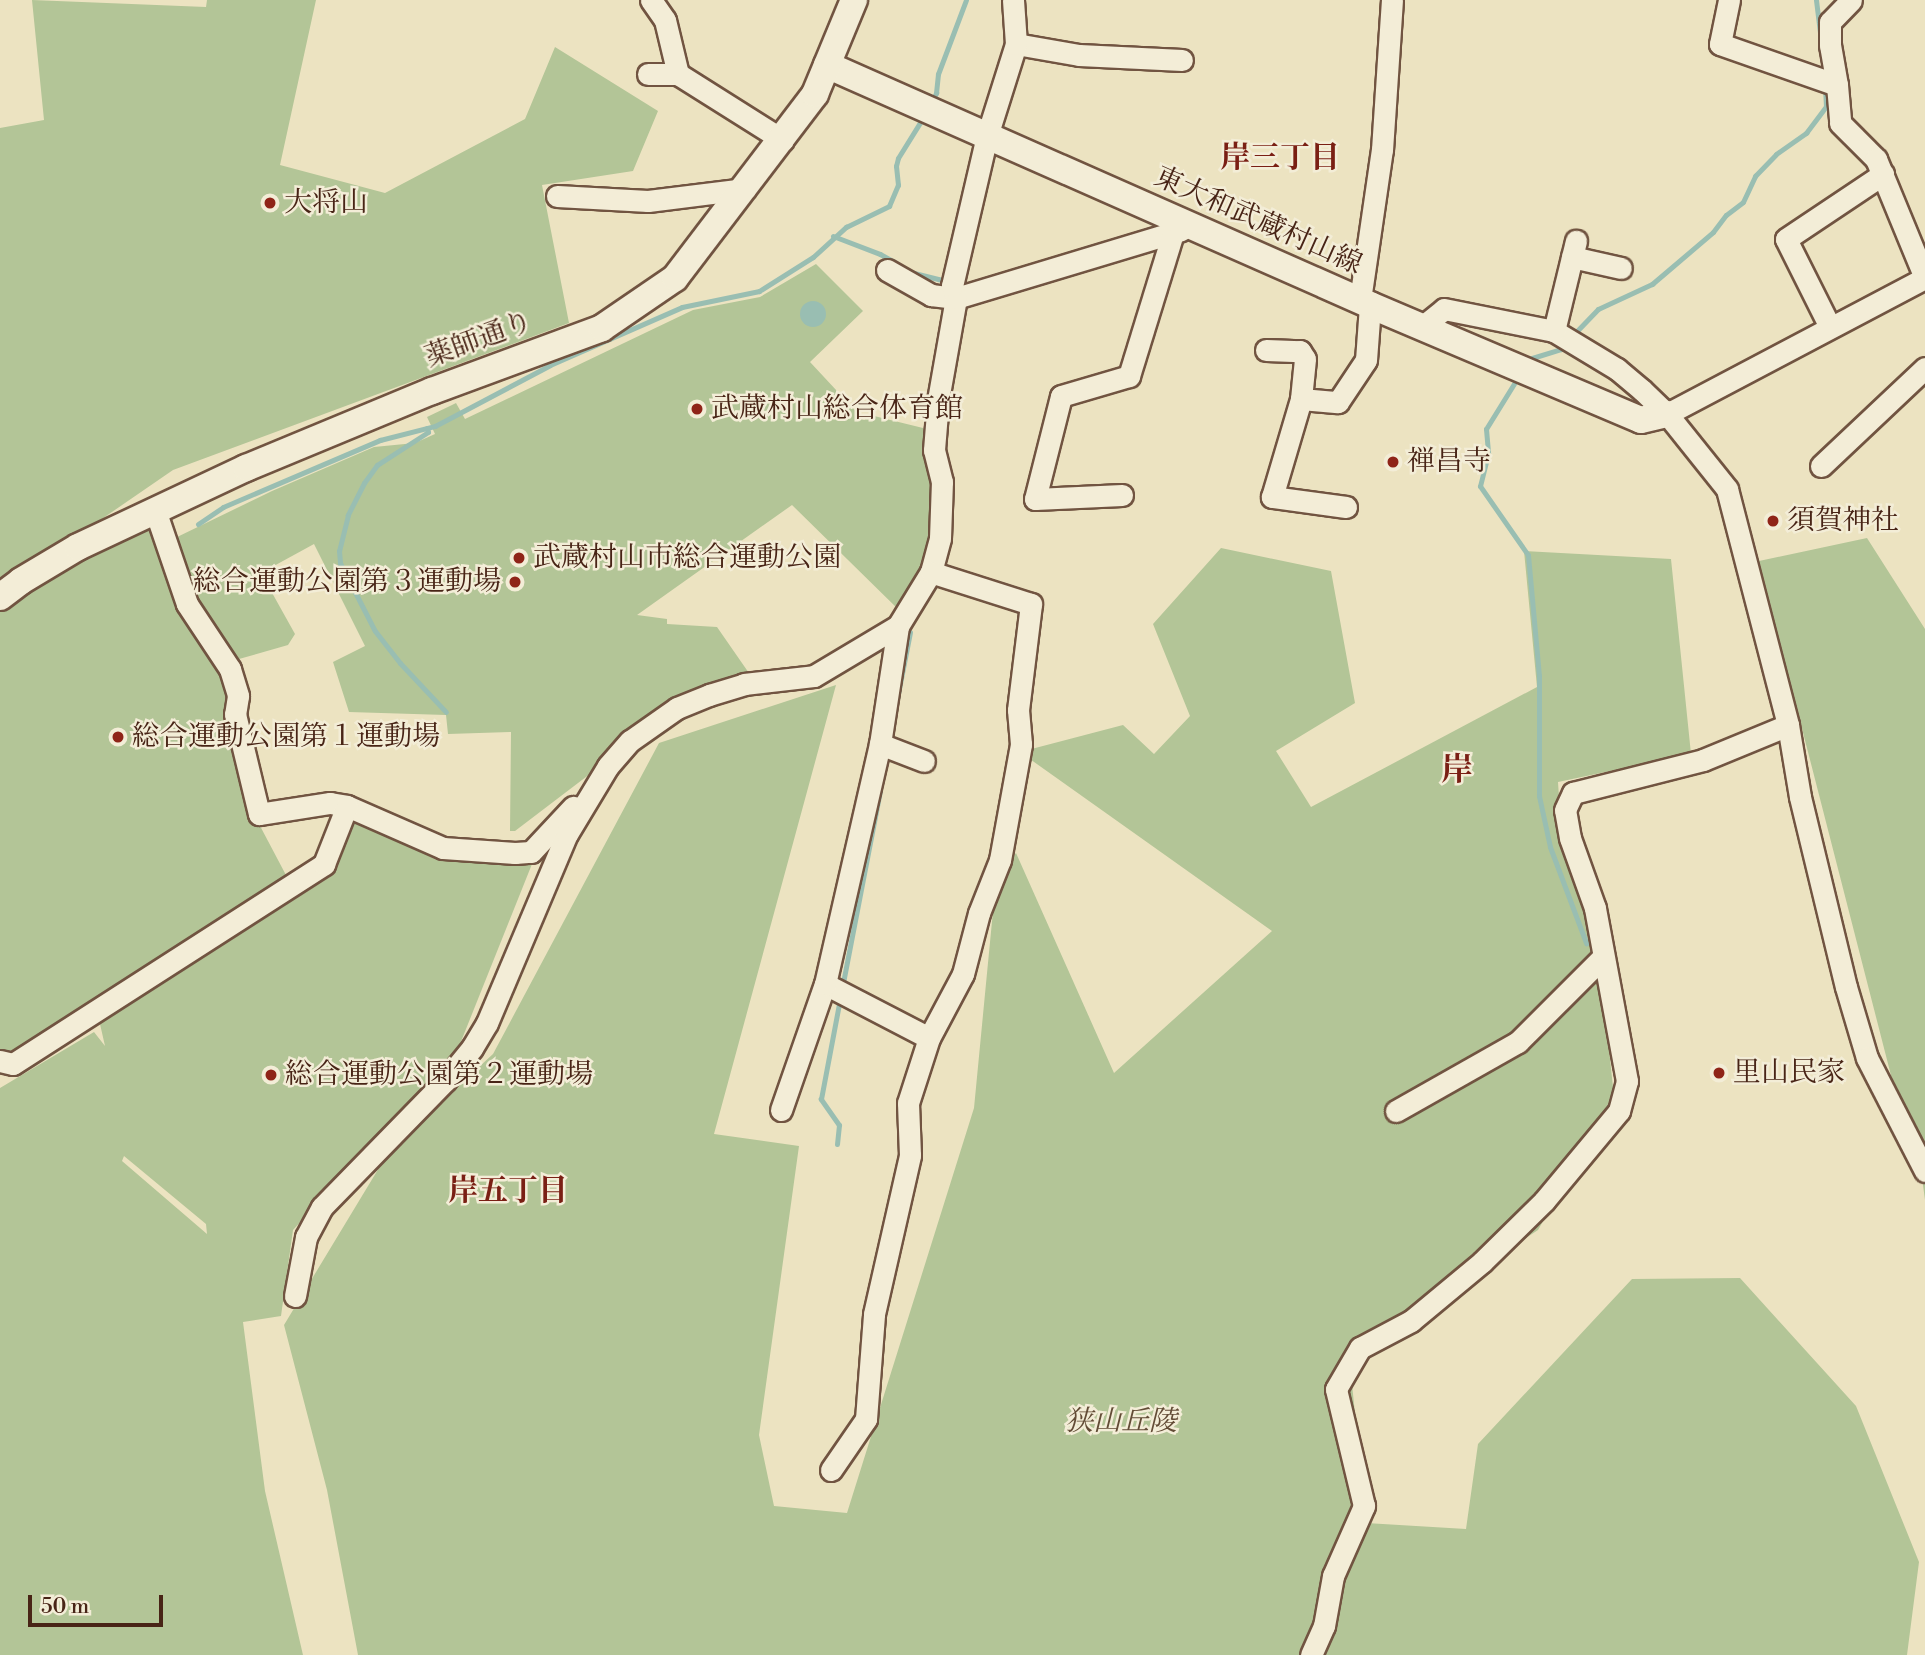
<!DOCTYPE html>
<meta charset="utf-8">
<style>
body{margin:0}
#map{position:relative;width:1925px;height:1655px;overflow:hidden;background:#ece3c1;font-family:"Libre Bodoni","Noto Serif JP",serif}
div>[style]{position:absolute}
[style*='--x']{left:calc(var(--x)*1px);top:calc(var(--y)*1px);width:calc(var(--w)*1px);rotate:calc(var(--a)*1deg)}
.green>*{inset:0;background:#b3c597}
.water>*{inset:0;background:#99beb2}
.round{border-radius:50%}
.stream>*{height:5px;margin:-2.5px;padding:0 2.5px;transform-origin:2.5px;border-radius:2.5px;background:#99beb2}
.roads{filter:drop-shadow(2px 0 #715441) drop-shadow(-2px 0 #715441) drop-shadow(0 2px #715441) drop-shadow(0 -2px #715441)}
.minor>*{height:21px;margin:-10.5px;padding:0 10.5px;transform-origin:10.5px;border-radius:10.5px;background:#f3edd7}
.tertiary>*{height:26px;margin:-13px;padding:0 13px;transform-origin:13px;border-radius:13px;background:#f3edd7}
.dots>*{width:19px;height:19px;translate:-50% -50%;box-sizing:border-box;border:4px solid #f3edd7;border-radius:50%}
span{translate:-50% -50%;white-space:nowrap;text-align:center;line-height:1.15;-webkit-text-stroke:5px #f3edd7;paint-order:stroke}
.poi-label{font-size:28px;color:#482416}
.left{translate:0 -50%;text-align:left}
.right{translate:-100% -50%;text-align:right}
.street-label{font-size:28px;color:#482416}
.park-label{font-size:28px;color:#634c36;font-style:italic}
.neighbourhood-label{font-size:30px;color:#7a1f14;font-weight:700}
.quarter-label{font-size:32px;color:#7a1f14;font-weight:700}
.scale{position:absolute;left:28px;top:1595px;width:135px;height:32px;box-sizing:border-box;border:4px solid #482416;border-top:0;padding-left:9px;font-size:21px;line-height:24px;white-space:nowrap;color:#482416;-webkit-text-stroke:5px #f3edd7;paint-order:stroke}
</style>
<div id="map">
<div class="green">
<div style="clip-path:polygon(32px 0,206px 7px,207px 0,316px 0,280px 165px,385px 193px,525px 119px,555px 47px,658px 111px,633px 171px,542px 185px,569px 323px,173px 470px,0 589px,0 128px,44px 120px)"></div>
<div style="clip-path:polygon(816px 264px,863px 311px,810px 362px,864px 420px,870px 415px,923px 428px,932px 480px,928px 544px,923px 572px,902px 613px,792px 505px,637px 615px,667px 619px,667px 624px,717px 627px,751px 676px,603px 764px,515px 831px,510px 831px,511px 732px,448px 734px,446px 715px,349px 712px,333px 662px,365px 646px,314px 544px,261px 573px,295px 634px,288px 645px,239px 659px,195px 600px,173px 539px,272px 491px,374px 447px,415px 443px,435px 434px,427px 417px,452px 405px,456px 403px,465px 419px,693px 310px,760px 297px)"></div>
<div style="clip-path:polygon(149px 504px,226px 670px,248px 803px,287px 877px,12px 1058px,0 1055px,0 600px)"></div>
<div style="clip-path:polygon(1867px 538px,1925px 629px,1925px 1200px,1920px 1163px,1895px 1091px,1759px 561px)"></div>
<div style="clip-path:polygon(1221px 548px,1331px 571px,1355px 703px,1276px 751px,1311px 807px,1537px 687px,1524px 551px,1671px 559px,1691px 754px,1558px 782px,1561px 827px,1601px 972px,1614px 1097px,1538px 1230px,1360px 1348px,1351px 1374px,1366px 1523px,1466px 1529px,1478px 1444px,1632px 1279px,1740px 1278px,1856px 1406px,1919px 1562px,1907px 1655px,358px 1655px,327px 1490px,284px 1325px,391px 1148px,493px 1054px,659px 743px,836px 685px,714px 1134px,799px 1146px,759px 1435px,774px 1506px,847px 1513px,974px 1108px,996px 880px,1016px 853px,1114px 1073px,1272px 931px,1020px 752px,1123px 725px,1154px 754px,1190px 716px,1153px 624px)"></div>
<div style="clip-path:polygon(evenodd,346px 815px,534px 859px,458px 1049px,293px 1230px,281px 1316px,243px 1322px,265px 1491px,303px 1655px,0 1655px,0 1088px,94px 1032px,105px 1046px,100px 1024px,331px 876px,346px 815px,124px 1156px,206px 1224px,207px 1234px,122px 1161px,124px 1156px)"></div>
</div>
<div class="water">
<div class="round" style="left:800px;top:301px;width:26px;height:26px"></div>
</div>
<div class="stream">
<div style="--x:1816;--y:0;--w:35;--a:83"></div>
<div style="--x:930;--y:104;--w:13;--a:-61"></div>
<div style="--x:936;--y:93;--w:19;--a:-84"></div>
<div style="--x:938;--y:74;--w:79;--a:-69.3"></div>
<div style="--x:833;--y:236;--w:50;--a:21"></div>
<div style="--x:880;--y:254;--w:18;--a:29"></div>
<div style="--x:910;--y:272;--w:32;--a:14"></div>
<div style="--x:1573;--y:335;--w:36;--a:-46"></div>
<div style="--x:1598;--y:309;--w:60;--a:-24.8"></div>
<div style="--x:1652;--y:284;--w:80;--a:-40.4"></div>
<div style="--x:1713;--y:232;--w:21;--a:-53"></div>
<div style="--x:1726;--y:215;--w:21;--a:-37"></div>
<div style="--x:1743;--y:202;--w:29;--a:-65"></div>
<div style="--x:1755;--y:176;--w:30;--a:-46"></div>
<div style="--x:1776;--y:154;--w:37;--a:-35"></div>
<div style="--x:1806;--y:133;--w:34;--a:-53"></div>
<div style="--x:1826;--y:106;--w:20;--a:-93"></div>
<div style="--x:1532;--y:358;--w:30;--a:-17"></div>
<div style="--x:1561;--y:349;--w:8;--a:-45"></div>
<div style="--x:1515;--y:382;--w:55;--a:121.7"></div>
<div style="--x:1486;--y:429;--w:25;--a:85"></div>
<div style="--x:1488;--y:454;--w:33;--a:104"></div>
<div style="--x:1480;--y:486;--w:84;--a:55.2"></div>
<div style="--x:1528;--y:555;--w:121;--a:84.8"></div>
<div style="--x:1539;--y:676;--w:120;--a:90"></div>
<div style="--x:1539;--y:796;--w:52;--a:77.8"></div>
<div style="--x:1550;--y:847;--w:103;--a:69.4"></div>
<div style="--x:427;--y:428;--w:4;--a:76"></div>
<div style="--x:428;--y:432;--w:61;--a:147.1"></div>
<div style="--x:377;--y:465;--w:22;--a:126"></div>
<div style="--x:364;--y:483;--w:36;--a:117"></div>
<div style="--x:348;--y:515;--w:37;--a:104"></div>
<div style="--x:339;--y:551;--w:12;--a:85"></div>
<div style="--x:340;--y:563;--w:76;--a:62.8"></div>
<div style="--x:375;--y:631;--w:41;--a:52"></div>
<div style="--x:400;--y:663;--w:67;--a:46.8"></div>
<div style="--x:198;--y:524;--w:30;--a:-34"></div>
<div style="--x:223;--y:507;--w:171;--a:-23.1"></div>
<div style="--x:380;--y:440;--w:57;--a:-14.3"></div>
<div style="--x:435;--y:426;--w:130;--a:-27.9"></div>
<div style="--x:550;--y:365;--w:144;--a:-23.7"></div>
<div style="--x:682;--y:307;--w:79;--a:-11.7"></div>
<div style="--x:759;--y:291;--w:64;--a:-32.2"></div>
<div style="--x:813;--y:257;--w:45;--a:-42.3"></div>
<div style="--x:846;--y:227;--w:48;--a:-26"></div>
<div style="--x:889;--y:206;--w:23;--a:-67"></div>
<div style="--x:898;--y:185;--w:19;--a:-96"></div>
<div style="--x:896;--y:166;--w:8;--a:-76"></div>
<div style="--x:898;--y:158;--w:49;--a:-58.2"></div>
<div style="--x:897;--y:699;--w:68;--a:-79"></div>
<div style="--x:842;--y:988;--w:201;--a:-79.1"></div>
<div style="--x:837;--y:1144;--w:19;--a:-84"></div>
<div style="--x:839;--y:1125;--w:32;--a:-125"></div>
<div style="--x:821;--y:1099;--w:103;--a:-79.3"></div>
</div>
<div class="roads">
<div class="minor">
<div style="--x:651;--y:0;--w:24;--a:55"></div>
<div style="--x:665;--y:20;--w:56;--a:76.5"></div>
<div style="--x:678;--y:74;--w:124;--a:32.2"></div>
<div style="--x:1729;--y:0;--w:45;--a:101.6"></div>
<div style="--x:1720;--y:44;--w:124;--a:19.3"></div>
<div style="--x:1837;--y:85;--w:38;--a:85"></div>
<div style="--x:1840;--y:123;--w:51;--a:45"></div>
<div style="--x:1876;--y:159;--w:129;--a:67.6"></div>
<div style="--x:1016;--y:44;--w:64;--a:9.9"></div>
<div style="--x:1079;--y:55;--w:103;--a:2.8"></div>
<div style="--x:648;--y:74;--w:30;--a:0"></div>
<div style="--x:1837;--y:85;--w:41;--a:-99.9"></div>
<div style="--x:1830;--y:45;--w:23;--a:-90"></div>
<div style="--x:1830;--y:22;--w:30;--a:-46"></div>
<div style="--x:557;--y:196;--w:91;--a:3.1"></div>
<div style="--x:648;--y:201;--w:98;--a:-7.1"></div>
<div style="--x:1572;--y:257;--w:50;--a:12.7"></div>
<div style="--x:887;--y:270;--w:51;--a:29.6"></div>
<div style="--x:931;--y:295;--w:25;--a:7"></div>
<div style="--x:956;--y:298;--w:235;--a:-16.8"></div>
<div style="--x:1360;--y:300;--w:152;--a:-81.7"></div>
<div style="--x:1382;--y:150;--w:150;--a:-86.2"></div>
<div style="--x:1422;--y:327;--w:28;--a:-39"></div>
<div style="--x:1444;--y:309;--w:112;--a:11.3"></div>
<div style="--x:1554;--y:331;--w:74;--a:31.1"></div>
<div style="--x:1617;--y:369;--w:33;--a:40"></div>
<div style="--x:1642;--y:390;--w:35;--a:44"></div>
<div style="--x:1667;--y:414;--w:96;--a:51.3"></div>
<div style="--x:1727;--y:489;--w:244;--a:75.5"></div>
<div style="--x:1788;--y:725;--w:73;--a:80.5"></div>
<div style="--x:1800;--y:797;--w:195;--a:76.4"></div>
<div style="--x:1846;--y:987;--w:74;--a:73.5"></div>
<div style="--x:1867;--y:1058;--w:127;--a:62.8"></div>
<div style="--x:1830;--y:327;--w:98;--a:-116.6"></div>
<div style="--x:1786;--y:239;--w:117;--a:-33.8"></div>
<div style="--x:1554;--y:331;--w:93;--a:-76.3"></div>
<div style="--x:1266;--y:350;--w:34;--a:2"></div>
<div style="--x:1300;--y:351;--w:9;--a:58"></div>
<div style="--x:1305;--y:359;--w:40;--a:95.7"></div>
<div style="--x:1667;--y:414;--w:292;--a:-27.8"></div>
<div style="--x:1821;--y:466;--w:143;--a:-43.3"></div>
<div style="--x:1122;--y:495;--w:87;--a:177.4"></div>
<div style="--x:1035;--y:499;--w:106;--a:-75.8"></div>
<div style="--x:1061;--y:396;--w:71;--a:-16.4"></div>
<div style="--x:1129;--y:376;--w:150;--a:-72.9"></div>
<div style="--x:1346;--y:507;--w:75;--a:-172.3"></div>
<div style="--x:1272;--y:497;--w:102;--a:-73.5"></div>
<div style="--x:1301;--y:399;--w:37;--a:5"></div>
<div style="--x:1338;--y:402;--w:50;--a:-56.3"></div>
<div style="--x:1366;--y:360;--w:55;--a:-85.8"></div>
<div style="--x:155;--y:510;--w:99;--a:71.2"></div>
<div style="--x:187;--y:604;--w:78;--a:56.5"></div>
<div style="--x:230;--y:669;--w:28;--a:73"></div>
<div style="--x:238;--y:696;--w:18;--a:99"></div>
<div style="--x:235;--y:714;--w:103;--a:76.5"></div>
<div style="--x:259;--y:814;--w:72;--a:-8.8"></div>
<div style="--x:330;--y:803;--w:17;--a:10"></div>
<div style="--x:347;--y:806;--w:105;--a:23.6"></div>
<div style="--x:443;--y:848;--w:72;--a:4"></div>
<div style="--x:515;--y:853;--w:16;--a:-4"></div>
<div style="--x:531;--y:852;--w:62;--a:-47"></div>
<div style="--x:880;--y:744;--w:47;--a:21.1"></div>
<div style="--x:825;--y:984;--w:117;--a:27.4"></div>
<div style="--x:0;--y:1061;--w:13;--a:13"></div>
<div style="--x:13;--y:1064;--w:370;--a:-32.7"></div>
<div style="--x:324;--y:864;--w:62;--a:-68.4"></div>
<div style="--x:781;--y:1110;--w:133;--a:-70.8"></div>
<div style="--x:825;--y:984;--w:246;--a:-77.1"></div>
<div style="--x:880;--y:744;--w:119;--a:-81.3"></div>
<div style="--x:898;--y:626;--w:63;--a:-58.6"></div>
<div style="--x:931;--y:572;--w:35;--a:-75"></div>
<div style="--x:940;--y:538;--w:56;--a:-88"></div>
<div style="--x:942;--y:482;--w:33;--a:-104"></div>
<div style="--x:934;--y:450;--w:50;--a:-85.4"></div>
<div style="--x:938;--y:400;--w:104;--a:-80"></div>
<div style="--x:956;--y:298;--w:13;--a:-108"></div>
<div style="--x:952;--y:286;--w:154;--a:-76.9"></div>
<div style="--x:987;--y:136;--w:96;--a:-72.5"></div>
<div style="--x:1016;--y:44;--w:44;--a:-93.9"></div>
<div style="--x:1396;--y:1111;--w:140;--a:-29.5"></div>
<div style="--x:1518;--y:1042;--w:120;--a:-45"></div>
<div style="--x:295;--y:1296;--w:60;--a:-79.4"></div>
<div style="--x:306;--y:1237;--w:34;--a:-62"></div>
<div style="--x:322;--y:1207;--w:176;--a:-45.7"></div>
<div style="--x:445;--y:1081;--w:43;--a:-50.7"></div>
<div style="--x:472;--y:1048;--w:29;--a:-59"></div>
<div style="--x:487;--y:1023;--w:205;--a:-67.1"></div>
<div style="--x:567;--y:834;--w:79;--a:-58.9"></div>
<div style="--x:608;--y:766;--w:33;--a:-49"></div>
<div style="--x:630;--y:741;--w:57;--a:-35.1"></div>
<div style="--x:677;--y:708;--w:35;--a:-22"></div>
<div style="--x:709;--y:695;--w:37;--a:-17"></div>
<div style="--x:744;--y:684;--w:70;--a:-6.5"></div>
<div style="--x:814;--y:676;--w:98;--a:-30.8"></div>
<div style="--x:831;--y:1470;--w:62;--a:-55.5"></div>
<div style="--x:866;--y:1419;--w:105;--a:-85.6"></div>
<div style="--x:874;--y:1314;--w:163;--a:-77.2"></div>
<div style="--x:910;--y:1155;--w:52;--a:-92.2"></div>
<div style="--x:908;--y:1103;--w:68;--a:-72.1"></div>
<div style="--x:929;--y:1038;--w:72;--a:-62"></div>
<div style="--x:963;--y:974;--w:63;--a:-75.3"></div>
<div style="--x:979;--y:913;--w:57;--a:-68.4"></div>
<div style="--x:1000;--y:860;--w:118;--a:-79.7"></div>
<div style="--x:1021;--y:744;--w:34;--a:-95"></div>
<div style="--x:1018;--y:710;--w:107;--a:-83"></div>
<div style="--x:1031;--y:604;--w:105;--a:-162.3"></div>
<div style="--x:1311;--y:1655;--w:32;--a:-66"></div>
<div style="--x:1324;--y:1626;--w:51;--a:-79.8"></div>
<div style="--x:1333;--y:1576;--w:77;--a:-66.1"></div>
<div style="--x:1364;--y:1506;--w:120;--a:-103.5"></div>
<div style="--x:1336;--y:1389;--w:48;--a:-59.7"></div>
<div style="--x:1360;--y:1348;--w:58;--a:-27.9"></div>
<div style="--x:1411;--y:1321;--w:92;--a:-39.7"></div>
<div style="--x:1482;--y:1262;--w:87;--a:-44.5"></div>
<div style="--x:1544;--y:1201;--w:117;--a:-50.2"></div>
<div style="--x:1619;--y:1111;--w:31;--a:-75"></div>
<div style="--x:1627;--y:1081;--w:176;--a:-100.5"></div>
<div style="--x:1595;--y:908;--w:74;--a:-109.7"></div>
<div style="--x:1570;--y:838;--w:28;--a:-100"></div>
<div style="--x:1565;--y:810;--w:19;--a:-65"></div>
<div style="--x:1573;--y:793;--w:134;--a:-14.2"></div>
<div style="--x:1703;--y:760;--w:92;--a:-22.4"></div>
</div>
<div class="tertiary">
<div style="--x:827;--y:65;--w:594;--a:23.84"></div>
<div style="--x:1370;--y:305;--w:294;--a:23"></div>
<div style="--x:1641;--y:420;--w:27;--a:-13"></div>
<div style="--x:0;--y:597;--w:26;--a:-37"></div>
<div style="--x:21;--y:581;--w:66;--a:-30.8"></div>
<div style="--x:78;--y:547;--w:186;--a:-25.2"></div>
<div style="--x:246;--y:468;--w:201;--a:-22.5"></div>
<div style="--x:432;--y:391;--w:181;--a:-20.3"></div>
<div style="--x:602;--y:328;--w:88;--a:-34.4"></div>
<div style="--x:675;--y:278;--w:231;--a:-52.7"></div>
<div style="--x:815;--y:94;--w:102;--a:-67.5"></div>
</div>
</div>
<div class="dots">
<div style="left:270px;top:203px;background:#8f2418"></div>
<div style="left:697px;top:409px;background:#8f2418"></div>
<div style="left:1393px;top:462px;background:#8f2418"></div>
<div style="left:1773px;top:521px;background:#8f2418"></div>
<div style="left:519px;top:558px;background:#8f2418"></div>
<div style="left:515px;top:582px;background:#8f2418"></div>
<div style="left:118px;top:737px;background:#8f2418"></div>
<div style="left:1719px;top:1073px;background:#8f2418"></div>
<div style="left:271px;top:1075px;background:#8f2418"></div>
</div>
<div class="poi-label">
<span class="left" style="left:284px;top:203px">大将山</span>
<span class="left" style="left:711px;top:409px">武蔵村山総合体育館</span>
<span class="left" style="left:1407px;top:462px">禅昌寺</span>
<span class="left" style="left:1787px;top:521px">須賀神社</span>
<span class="left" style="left:533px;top:558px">武蔵村山市総合運動公園</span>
<span class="right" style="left:501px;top:582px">総合運動公園第３運動場</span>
<span class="left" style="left:132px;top:737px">総合運動公園第１運動場</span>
<span class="left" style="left:1733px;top:1073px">里山民家</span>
<span class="left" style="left:285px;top:1075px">総合運動公園第２運動場</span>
</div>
<div class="street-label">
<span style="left:1258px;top:221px;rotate:24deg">東大和武蔵村山線</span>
<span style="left:479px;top:340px;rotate:-20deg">薬師通り</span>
</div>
<div class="park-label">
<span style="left:1121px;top:1422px">狭山丘陵</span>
</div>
<div class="neighbourhood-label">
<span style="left:1280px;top:158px">岸三丁目</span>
<span style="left:508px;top:1191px">岸五丁目</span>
</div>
<div class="quarter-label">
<span style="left:1457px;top:770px">岸</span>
</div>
<div class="scale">50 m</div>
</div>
